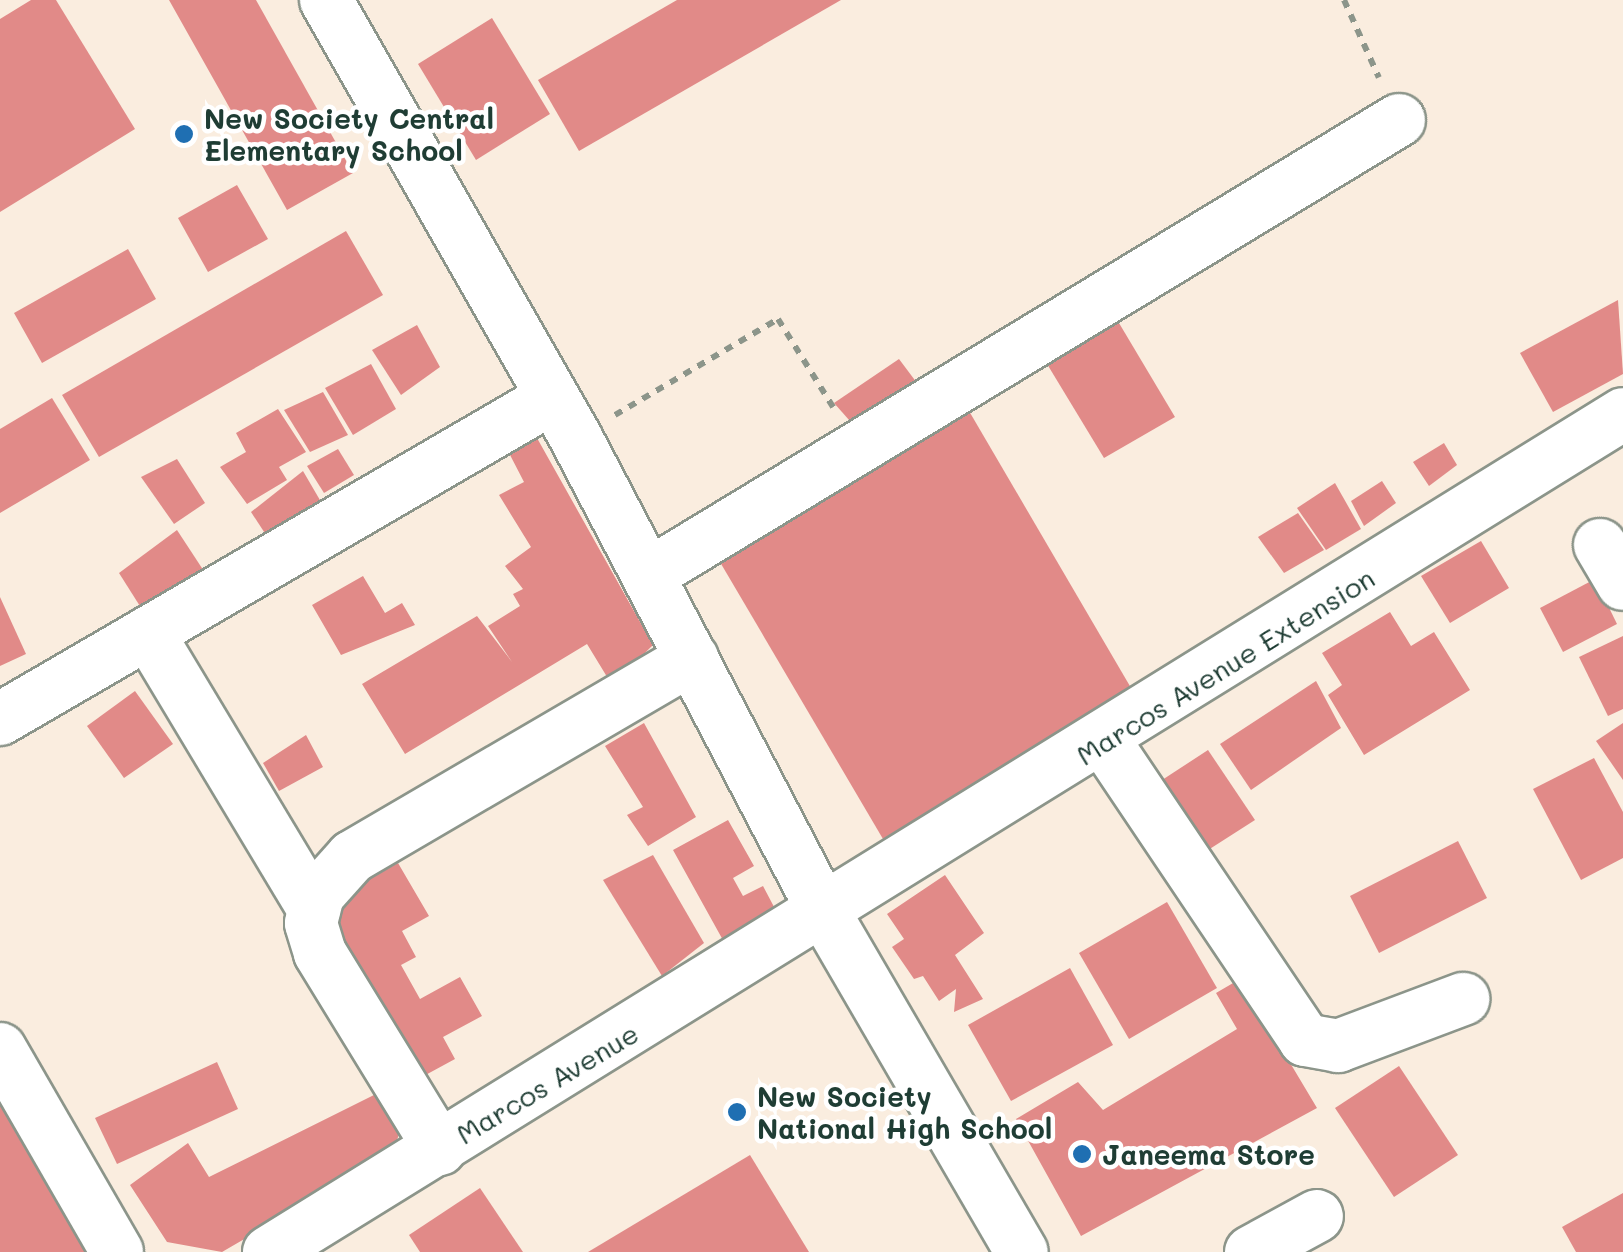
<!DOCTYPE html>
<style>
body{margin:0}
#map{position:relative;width:1623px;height:1252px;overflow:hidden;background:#faeddf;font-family:Mali,sans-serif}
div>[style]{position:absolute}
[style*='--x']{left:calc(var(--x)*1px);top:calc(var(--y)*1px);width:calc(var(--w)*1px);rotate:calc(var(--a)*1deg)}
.building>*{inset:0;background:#e18a88}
.path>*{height:6px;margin-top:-3px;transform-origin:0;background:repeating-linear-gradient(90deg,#8c958a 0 8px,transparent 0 16px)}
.roads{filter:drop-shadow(2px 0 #8c958a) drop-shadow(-2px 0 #8c958a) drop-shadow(0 2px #8c958a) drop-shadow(0 -2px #8c958a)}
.minor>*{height:52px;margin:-26px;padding:0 26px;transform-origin:26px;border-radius:26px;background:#fff}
.dots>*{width:28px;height:28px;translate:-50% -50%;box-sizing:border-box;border:5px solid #fff;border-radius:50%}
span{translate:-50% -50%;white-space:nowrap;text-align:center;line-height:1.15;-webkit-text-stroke:9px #fff;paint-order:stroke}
.poi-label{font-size:28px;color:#1f3d34;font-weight:700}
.left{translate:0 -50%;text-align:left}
.street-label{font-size:28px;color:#1f3d34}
</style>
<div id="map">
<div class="building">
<div style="clip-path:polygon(31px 0,56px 0,135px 129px,0 212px,0 19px)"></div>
<div style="clip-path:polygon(169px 0,256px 0,353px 173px,287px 210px)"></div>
<div style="clip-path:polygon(677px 0,841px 0,579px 151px,538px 80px)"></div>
<div style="clip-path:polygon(492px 18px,550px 114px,476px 160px,418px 64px)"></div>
<div style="clip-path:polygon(237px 185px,268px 239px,208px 272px,178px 218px)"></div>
<div style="clip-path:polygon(346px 231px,383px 295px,99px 457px,62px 395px)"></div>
<div style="clip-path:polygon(128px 249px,156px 299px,42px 363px,14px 313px)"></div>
<div style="clip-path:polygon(1618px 300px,1623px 374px,1553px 412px,1520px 353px)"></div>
<div style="clip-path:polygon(1116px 318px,1175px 417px,1104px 458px,1044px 359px)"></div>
<div style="clip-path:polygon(417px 325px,440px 367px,401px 395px,372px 350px)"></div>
<div style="clip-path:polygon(899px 359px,920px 387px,857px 429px,834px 403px)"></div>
<div style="clip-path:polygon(371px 364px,396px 409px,353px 435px,325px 388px)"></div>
<div style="clip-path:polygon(323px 392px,348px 435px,310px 452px,284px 410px)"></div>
<div style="clip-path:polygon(52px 398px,90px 460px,0 513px,0 429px)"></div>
<div style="clip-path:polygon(278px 409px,306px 452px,279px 467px,287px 480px,247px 504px,220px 467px,246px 452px,236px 433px)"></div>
<div style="clip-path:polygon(969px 411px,1134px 693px,883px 839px,717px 557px)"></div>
<div style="clip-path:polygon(537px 438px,653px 645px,612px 685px,587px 644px,405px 754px,362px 684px,477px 616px,512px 662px,488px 626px,520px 606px,513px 594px,523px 589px,505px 566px,531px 547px,499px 495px,524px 482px,509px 453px)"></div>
<div style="clip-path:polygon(1444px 443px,1457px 465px,1429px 486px,1413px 462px)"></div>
<div style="clip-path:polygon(338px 449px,354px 475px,324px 493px,307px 466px)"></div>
<div style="clip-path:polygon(177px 459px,205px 503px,174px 524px,141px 477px)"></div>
<div style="clip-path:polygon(303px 471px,324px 507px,270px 541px,251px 512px)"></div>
<div style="clip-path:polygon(1382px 481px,1396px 503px,1364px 526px,1351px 501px)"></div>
<div style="clip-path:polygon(1335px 483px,1361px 529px,1326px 550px,1297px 508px)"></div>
<div style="clip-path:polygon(1298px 513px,1324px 550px,1284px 573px,1258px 537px)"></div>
<div style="clip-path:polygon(177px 530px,215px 588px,150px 622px,119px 573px)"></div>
<div style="clip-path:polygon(1481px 541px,1509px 588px,1450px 623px,1421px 576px)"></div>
<div style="clip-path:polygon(363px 576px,385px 613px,402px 603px,415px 625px,341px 655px,312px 605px)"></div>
<div style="clip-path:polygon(1595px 579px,1617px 624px,1563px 652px,1540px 608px)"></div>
<div style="clip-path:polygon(0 597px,26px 654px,0 666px)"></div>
<div style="clip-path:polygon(1390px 612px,1411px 646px,1434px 632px,1470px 690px,1364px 755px,1328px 695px,1342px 685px,1322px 653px)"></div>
<div style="clip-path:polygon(1623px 636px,1623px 709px,1608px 716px,1579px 657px)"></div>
<div style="clip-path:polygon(1316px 681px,1341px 728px,1251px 790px,1220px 744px)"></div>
<div style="clip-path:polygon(135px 691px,173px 744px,124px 778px,87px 726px)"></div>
<div style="clip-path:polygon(644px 723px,696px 817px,648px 846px,627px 815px,643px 807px,605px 746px)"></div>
<div style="clip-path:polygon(1623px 723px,1623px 780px,1596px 741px)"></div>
<div style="clip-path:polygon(306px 735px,323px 767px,279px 791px,263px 763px)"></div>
<div style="clip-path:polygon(1208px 750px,1255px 820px,1205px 852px,1159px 782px)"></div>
<div style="clip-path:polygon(1594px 758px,1623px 812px,1623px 858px,1581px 880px,1533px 789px)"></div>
<div style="clip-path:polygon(728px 820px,754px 866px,733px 878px,743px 896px,763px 886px,782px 922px,729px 951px,673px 850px)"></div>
<div style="clip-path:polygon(1458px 841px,1487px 898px,1379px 953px,1350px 896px)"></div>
<div style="clip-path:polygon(653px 855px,704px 943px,662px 976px,603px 880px)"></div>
<div style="clip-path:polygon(398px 863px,429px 916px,402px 931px,416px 957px,401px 965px,420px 999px,460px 977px,482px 1016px,443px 1037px,455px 1059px,420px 1078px,323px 905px)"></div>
<div style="clip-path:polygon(945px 875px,984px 933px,955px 955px,983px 999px,954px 1012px,956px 989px,939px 1001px,923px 976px,914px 979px,892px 947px,904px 939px,887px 914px)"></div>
<div style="clip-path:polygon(1167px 902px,1217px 988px,1129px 1039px,1079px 953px)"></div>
<div style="clip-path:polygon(1070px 968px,1113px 1045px,1011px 1101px,968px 1025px)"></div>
<div style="clip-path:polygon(1240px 979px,1317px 1108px,1081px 1236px,1016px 1119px,1078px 1082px,1103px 1110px,1237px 1029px,1216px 993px)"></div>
<div style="clip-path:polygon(217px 1062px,238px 1109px,117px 1164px,95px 1118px)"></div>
<div style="clip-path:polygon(1399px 1066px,1458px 1155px,1394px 1197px,1335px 1108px)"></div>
<div style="clip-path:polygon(0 1075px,99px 1252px,0 1252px)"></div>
<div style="clip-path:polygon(384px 1090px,402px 1122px,394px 1152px,222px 1252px,167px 1242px,130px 1185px,188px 1143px,209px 1177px)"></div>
<div style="clip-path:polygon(750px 1155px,809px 1252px,588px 1252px)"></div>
<div style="clip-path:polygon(480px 1188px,523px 1252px,420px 1252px,409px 1235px)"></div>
<div style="clip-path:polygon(1623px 1193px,1623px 1252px,1576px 1252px,1562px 1227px)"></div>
</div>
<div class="path">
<div style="--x:1344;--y:0;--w:85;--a:65.8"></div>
<div style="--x:615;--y:415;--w:189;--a:-30.5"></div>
<div style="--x:778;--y:319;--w:104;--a:58"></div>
</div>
<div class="roads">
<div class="minor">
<div style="--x:326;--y:0;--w:504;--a:60.28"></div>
<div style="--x:576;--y:438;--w:537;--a:62.39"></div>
<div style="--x:825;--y:914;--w:391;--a:59.8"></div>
<div style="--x:1600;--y:545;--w:45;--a:59.5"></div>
<div style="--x:648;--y:575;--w:878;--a:-31.21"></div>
<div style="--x:148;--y:633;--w:322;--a:59"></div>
<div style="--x:0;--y:719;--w:636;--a:-30.19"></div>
<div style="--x:1105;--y:742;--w:359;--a:56.1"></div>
<div style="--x:1305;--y:1040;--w:34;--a:10"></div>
<div style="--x:1338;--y:1046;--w:134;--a:-20.6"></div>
<div style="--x:0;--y:1049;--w:234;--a:60"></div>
<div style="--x:440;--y:1149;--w:230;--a:-121.5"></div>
<div style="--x:320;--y:953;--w:31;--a:-107"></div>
<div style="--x:311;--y:923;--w:29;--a:-76"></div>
<div style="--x:318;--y:895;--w:51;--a:-48.2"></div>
<div style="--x:352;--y:857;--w:394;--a:-30.3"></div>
<div style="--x:269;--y:1252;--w:1592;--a:-31.75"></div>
<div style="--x:1251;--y:1252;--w:75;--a:-28.6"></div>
</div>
</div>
<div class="dots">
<div style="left:184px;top:134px;background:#1f6fb2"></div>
<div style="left:737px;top:1112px;background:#1f6fb2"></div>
<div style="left:1082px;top:1154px;background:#1f6fb2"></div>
</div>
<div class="poi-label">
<span class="left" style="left:204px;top:134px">New Society Central<br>Elementary School</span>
<span class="left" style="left:757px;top:1112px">New Society<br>National High School</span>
<span class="left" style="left:1102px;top:1154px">Janeema Store</span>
</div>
<div class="street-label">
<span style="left:1225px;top:666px;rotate:-32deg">Marcos Avenue Extension</span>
<span style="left:547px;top:1083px;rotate:-31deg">Marcos Avenue</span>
</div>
</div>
